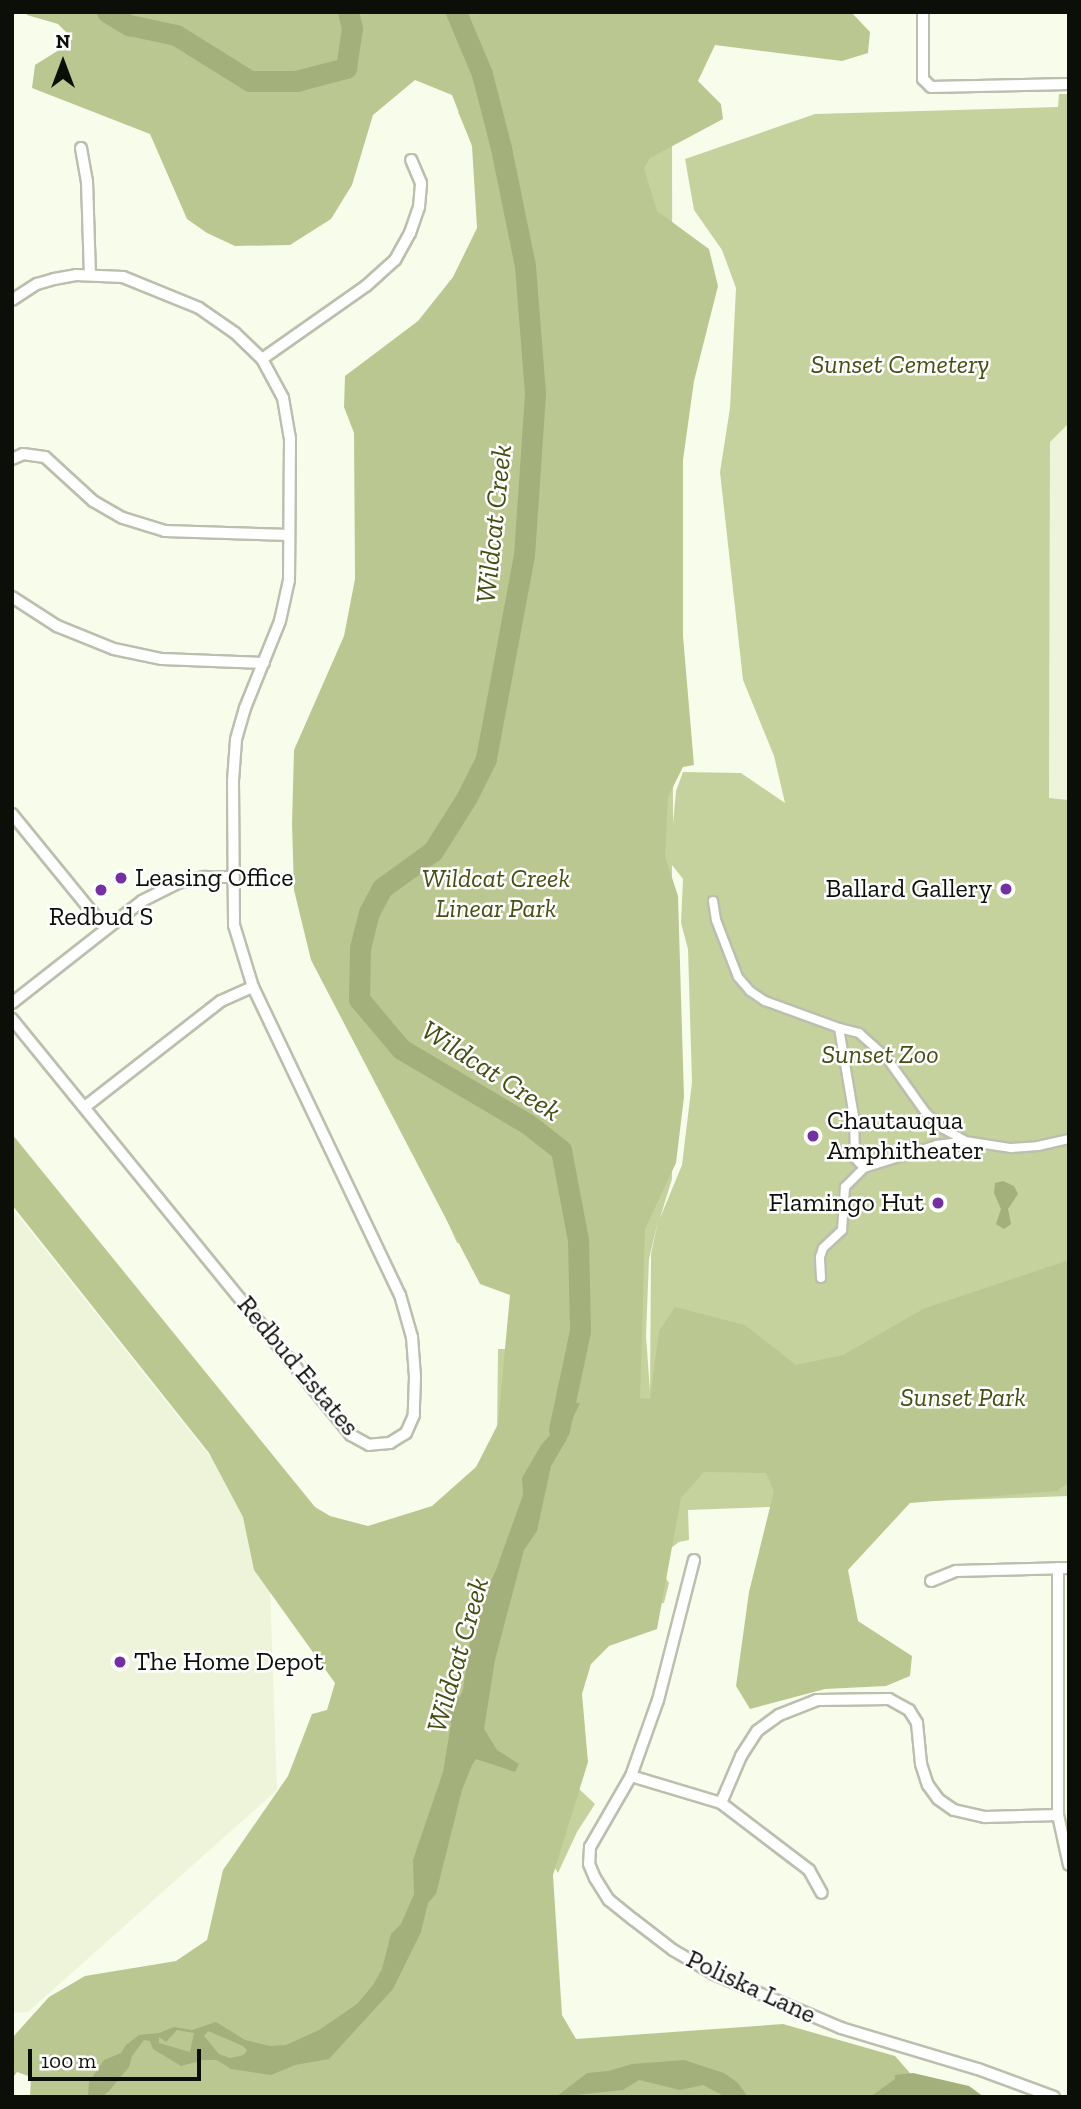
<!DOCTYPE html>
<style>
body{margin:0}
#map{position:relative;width:1081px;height:2109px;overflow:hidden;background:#f8fdeb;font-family:"Zilla Slab",serif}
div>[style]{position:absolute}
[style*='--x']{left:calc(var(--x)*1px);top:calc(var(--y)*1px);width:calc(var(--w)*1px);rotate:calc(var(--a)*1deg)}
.built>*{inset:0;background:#eef4da}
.green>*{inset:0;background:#c6d29d}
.forest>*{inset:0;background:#bbc791}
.water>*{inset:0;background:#a4b07b}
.river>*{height:21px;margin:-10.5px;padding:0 10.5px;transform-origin:10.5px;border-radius:10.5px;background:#a4b07b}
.roads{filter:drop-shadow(2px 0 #bbbfad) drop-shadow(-2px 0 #bbbfad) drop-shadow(0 2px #bbbfad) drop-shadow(0 -2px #bbbfad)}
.pedestrian>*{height:8px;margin:-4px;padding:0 4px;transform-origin:4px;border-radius:4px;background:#fff}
.minor>*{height:10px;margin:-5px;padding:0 5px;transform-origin:5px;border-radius:5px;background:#fff}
.dots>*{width:19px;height:19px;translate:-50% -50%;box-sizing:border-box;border:4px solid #fff;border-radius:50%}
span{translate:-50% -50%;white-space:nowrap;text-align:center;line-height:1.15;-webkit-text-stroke:5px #fff;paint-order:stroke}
.park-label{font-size:26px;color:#464f13;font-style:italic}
.poi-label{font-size:26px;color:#0c0e08}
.left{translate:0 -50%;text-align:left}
.right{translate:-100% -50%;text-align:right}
.street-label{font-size:26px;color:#0c0e08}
.water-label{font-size:28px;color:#454e12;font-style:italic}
.frame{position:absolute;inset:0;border:14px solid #0c0e08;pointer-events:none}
.north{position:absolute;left:28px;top:28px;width:70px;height:70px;-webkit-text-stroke:5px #fff;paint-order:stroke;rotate:0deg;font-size:19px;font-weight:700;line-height:28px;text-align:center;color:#0c0e08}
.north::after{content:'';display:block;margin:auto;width:24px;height:32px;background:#0c0e08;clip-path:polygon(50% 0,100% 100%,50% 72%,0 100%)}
.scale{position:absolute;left:28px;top:2049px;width:173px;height:32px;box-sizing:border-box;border:4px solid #0c0e08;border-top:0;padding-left:9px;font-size:21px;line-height:24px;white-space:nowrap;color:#0c0e08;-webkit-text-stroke:5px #fff;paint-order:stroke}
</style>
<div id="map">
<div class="built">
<div style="clip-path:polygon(1069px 423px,1069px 800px,1049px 799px,1050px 441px)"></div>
<div style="clip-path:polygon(12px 1208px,268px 1529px,277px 1790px,28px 2012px,12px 2013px)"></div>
</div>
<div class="green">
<div style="clip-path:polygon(evenodd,1059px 94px,1069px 94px,1069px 423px,1050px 442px,1049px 798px,1069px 800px,1069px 1496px,688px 1510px,689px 1540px,679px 1542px,667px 1551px,664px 1575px,669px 1583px,664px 1603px,582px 1603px,578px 1788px,595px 1804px,577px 1832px,558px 1873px,494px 1773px,445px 1533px,497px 1436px,498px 1349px,515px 1349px,516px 1243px,457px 1243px,337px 973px,459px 312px,502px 214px,458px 112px,672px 106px,673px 824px,676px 791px,683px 772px,741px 773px,785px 803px,774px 756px,743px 680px,720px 472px,730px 408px,736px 288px,722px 250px,694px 210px,685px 159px,815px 114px,1058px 107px,1059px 94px,672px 865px,683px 879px,681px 923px,688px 949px,692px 1082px,682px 1165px,660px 1218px,672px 1179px,672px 865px,1059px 94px,658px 1221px,651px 1254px,650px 1391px,646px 1336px,649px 1259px,658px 1221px)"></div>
</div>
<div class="forest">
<div style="clip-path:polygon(26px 12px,851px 12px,870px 32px,868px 53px,842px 61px,715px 45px,698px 81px,721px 104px,723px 119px,650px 158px,644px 168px,657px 211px,709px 249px,718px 286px,694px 381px,683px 460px,683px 636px,694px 765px,683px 767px,668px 797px,665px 856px,678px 896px,684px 1097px,676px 1163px,645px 1229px,640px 1398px,650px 1399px,659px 1331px,675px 1307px,745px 1325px,796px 1365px,843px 1355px,925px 1308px,1069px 1260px,1069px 1482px,1057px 1491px,910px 1503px,848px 1570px,858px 1621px,912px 1656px,910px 1676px,886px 1686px,825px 1689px,750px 1709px,736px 1686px,749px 1592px,774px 1491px,766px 1473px,704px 1472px,681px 1498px,657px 1629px,609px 1646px,591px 1664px,582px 1694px,588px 1762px,553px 1875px,562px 2015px,576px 2039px,783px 2024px,895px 2056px,931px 2097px,30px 2097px,31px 2077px,17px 2072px,12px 2079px,12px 2038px,49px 1997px,85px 1976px,176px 1961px,207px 1940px,223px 1870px,288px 1776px,312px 1714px,327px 1710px,335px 1683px,254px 1570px,243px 1517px,209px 1453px,12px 1205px,12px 1134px,315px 1507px,330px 1516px,368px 1526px,432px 1506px,476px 1467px,498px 1424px,510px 1295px,480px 1284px,311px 960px,294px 890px,292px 824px,294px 750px,344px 636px,355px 579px,354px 433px,344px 407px,345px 376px,418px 321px,453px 277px,477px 228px,472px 146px,452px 95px,415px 80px,373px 115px,352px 185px,331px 219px,290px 245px,235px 246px,207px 233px,187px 219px,150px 134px,32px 88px,35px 65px,70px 43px,69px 35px,58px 24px,27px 15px)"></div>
</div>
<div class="water">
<div style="clip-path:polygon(1003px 1181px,1014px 1186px,1018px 1194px,1008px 1209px,1011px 1224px,1004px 1229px,996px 1224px,1001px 1209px,994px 1193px,995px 1183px)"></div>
<div style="clip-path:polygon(evenodd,559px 1402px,580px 1403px,568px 1428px,567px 1439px,551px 1466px,537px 1531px,524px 1550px,495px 1660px,484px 1729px,497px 1750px,519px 1764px,515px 1772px,476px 1759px,472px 1765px,462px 1790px,436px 1894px,428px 1903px,421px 1932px,393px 1989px,329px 2059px,295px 2065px,271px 2075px,231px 2069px,217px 2060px,203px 2060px,181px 2066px,153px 2049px,150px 2041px,144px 2040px,132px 2056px,129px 2067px,109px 2091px,102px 2097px,88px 2097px,89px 2082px,104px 2060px,121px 2053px,126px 2045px,139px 2035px,159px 2033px,174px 2027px,192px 2030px,216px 2022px,245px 2040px,270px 2046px,286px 2045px,319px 2030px,357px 2004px,373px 1985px,382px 1969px,391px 1934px,401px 1924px,414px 1894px,413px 1860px,443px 1772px,451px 1724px,440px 1698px,460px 1697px,463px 1689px,473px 1618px,496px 1570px,523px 1495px,522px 1478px,541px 1445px,551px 1434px,559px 1402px,177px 2030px,194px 2033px,190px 2052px,159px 2043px,159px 2037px,166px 2042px,177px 2030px,559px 1402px,208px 2031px,243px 2046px,247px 2050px,244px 2055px,230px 2058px,219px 2054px,204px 2036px,208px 2031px)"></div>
<div style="clip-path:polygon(684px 2060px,724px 2073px,738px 2083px,748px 2097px,726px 2097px,703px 2085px,680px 2090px,639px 2080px,623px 2090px,556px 2097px,587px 2073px,608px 2071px,632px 2064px)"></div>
<div style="clip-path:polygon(913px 2073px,969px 2086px,984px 2097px,870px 2097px,895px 2079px,895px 2075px)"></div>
</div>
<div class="river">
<div style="--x:107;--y:12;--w:26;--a:31"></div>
<div style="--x:129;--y:25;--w:48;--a:12"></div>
<div style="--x:176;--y:35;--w:87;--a:31.9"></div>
<div style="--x:250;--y:81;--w:46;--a:0"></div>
<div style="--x:296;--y:81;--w:52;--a:-14.6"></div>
<div style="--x:346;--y:68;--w:40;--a:-81.5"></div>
<div style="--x:352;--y:28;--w:16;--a:-104"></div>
<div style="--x:456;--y:12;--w:67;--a:67.2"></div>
<div style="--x:482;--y:74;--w:76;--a:75.6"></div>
<div style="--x:501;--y:148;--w:120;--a:78.5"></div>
<div style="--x:525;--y:266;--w:128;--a:85.5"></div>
<div style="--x:535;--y:394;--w:161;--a:93.9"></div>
<div style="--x:524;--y:555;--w:208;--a:100.6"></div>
<div style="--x:486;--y:759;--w:42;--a:116.6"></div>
<div style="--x:467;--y:797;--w:64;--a:122.2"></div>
<div style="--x:433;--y:851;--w:63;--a:144"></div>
<div style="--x:382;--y:888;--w:27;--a:118"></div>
<div style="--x:369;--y:912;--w:37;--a:104"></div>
<div style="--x:360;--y:948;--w:51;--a:91.1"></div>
<div style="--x:359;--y:999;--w:65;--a:50"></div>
<div style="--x:401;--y:1049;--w:147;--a:30.6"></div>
<div style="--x:528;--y:1124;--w:42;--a:38.2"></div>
<div style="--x:561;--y:1150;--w:92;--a:79.3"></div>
<div style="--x:578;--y:1240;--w:91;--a:88.7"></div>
<div style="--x:580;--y:1331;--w:101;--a:102"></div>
</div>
<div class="roads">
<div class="pedestrian">
<div style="--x:713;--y:901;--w:19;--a:81"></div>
<div style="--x:716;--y:920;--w:61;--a:68.9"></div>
<div style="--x:738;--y:977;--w:18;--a:49"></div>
<div style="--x:750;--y:991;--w:18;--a:34"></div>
<div style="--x:765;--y:1001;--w:79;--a:20"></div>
<div style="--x:839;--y:1028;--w:90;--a:80.4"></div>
<div style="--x:854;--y:1117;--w:41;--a:88.6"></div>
<div style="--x:855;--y:1158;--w:13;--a:48"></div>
<div style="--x:864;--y:1168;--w:77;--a:-17.5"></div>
<div style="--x:937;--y:1145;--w:28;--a:-8"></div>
<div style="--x:965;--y:1141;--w:47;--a:8.7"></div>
<div style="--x:1011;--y:1148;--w:27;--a:-4"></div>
<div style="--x:1038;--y:1146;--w:32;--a:-13"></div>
<div style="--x:839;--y:1028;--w:21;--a:14"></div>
<div style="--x:859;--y:1033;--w:36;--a:42"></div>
<div style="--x:886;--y:1057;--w:69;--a:54.5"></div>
<div style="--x:926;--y:1113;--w:22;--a:43"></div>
<div style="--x:942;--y:1128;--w:26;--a:29"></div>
<div style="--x:821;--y:1278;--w:21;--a:-93"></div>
<div style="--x:820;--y:1257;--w:9;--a:-72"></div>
<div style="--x:823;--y:1248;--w:26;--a:-43"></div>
<div style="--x:842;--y:1230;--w:43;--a:-86"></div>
<div style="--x:845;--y:1187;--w:27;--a:-45"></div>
</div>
<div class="minor">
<div style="--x:923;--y:12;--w:67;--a:90"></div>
<div style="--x:923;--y:79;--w:11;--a:45"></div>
<div style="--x:931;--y:87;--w:138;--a:-1.2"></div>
<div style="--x:81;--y:148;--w:34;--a:80"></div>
<div style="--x:87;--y:181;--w:94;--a:88.2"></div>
<div style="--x:12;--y:300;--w:30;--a:-33"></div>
<div style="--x:37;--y:284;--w:18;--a:-16"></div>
<div style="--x:54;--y:279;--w:22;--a:-10"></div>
<div style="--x:76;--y:275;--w:47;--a:2.4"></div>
<div style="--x:123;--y:277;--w:82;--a:22.2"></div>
<div style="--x:199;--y:308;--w:44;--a:34.8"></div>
<div style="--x:235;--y:333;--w:37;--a:44"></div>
<div style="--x:262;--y:359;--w:44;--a:61.7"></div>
<div style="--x:283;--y:398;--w:42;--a:80.3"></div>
<div style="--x:290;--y:439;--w:141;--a:90.4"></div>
<div style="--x:289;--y:580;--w:42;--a:102.4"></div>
<div style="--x:280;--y:621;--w:94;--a:111.9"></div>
<div style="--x:245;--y:708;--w:33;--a:106"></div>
<div style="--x:236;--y:740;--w:41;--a:94.2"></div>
<div style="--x:233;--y:781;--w:144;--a:89.6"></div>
<div style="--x:234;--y:925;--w:65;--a:73"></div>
<div style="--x:253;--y:987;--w:341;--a:64.5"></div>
<div style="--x:400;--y:1295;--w:44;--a:74.1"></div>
<div style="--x:412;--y:1337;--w:40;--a:85.7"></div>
<div style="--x:415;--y:1377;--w:38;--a:92"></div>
<div style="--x:414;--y:1415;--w:20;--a:114"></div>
<div style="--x:406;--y:1433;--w:19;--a:148"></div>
<div style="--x:390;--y:1443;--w:21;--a:175"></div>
<div style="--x:369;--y:1445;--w:21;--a:-151"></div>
<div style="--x:351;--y:1435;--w:537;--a:-129.18"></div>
<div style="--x:262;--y:359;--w:127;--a:-35.1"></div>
<div style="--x:366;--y:286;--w:39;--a:-42"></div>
<div style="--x:395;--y:260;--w:31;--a:-61"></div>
<div style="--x:410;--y:233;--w:28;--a:-71"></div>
<div style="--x:419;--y:207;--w:24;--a:-85"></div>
<div style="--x:421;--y:183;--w:25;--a:-113"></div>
<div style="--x:12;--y:459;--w:12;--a:-24"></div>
<div style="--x:23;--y:454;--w:22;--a:8"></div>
<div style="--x:45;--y:457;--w:65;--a:42.5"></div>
<div style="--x:93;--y:501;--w:34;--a:30"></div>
<div style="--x:123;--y:518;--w:44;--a:17.2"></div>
<div style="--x:165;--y:531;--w:124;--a:1.8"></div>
<div style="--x:12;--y:597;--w:54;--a:32.8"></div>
<div style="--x:57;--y:626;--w:61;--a:22"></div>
<div style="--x:114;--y:649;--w:49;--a:11.8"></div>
<div style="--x:162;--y:659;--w:102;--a:2.2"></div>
<div style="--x:12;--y:814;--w:146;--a:50.8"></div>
<div style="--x:12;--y:1003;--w:165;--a:-38.1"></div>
<div style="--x:142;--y:901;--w:40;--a:-26.6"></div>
<div style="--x:178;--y:883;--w:28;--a:-13"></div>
<div style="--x:205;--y:877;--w:27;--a:0"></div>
<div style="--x:86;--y:1106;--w:171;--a:-37.9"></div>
<div style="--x:221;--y:1001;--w:35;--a:-24"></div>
<div style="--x:694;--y:1560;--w:145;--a:104.4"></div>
<div style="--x:658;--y:1700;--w:81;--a:109.6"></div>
<div style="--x:631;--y:1776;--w:82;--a:120"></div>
<div style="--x:590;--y:1847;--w:17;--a:93"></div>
<div style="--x:589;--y:1864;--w:15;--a:67"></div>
<div style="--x:595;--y:1878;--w:26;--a:58"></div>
<div style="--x:609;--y:1900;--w:32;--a:39"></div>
<div style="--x:634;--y:1920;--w:49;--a:37.6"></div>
<div style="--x:673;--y:1950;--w:48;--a:30.3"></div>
<div style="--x:714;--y:1974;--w:138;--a:23"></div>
<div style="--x:841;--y:2028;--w:143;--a:16.7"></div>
<div style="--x:978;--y:2069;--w:81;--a:20.2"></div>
<div style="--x:1058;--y:1568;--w:247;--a:90"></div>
<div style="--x:1058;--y:1815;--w:51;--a:77.6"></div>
<div style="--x:931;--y:1581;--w:27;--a:-22"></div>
<div style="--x:956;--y:1571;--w:113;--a:-1.5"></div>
<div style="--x:631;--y:1776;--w:94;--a:16.7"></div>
<div style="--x:721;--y:1803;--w:111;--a:37.3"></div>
<div style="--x:809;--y:1870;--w:26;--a:61"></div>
<div style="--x:721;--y:1803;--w:51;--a:-66.9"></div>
<div style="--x:741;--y:1756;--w:30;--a:-57"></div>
<div style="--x:757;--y:1731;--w:27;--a:-36"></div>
<div style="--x:779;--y:1715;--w:41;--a:-21.5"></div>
<div style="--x:817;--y:1700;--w:72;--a:-0.8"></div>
<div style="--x:889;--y:1699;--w:23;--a:29"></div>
<div style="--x:909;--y:1710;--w:15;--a:58"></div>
<div style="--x:917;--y:1723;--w:41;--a:84.4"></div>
<div style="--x:921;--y:1764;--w:22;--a:72"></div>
<div style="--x:928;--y:1785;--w:17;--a:54"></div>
<div style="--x:938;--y:1799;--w:19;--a:35"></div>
<div style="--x:954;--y:1810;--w:32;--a:13"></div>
<div style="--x:985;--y:1817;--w:73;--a:-1.6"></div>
</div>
</div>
<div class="dots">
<div style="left:121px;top:878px;background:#742fa3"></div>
<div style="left:1006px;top:889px;background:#742fa3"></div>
<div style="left:101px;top:890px;background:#742fa3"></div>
<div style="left:813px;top:1136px;background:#742fa3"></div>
<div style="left:938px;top:1203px;background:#742fa3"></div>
<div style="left:120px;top:1662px;background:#742fa3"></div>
</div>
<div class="park-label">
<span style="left:900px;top:365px">Sunset Cemetery</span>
<span style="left:496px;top:894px">Wildcat Creek<br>Linear Park</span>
<span style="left:880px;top:1055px">Sunset Zoo</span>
<span style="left:963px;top:1398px">Sunset Park</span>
</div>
<div class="poi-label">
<span class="left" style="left:135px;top:878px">Leasing Office</span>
<span class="right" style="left:992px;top:889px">Ballard Gallery</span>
<span style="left:101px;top:917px">Redbud S</span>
<span class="left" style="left:827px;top:1136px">Chautauqua<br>Amphitheater</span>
<span class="right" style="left:924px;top:1203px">Flamingo Hut</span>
<span class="left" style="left:134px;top:1662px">The Home Depot</span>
</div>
<div class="street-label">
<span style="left:298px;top:1366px;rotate:50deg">Redbud Estates</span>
<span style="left:751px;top:1987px;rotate:25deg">Poliska Lane</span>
</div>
<div class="water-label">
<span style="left:494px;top:524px;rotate:-84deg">Wildcat Creek</span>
<span style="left:491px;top:1071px;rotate:33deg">Wildcat Creek</span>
<span style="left:458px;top:1655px;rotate:-74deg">Wildcat Creek</span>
</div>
<div class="frame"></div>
<div class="north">N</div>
<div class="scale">100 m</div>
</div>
